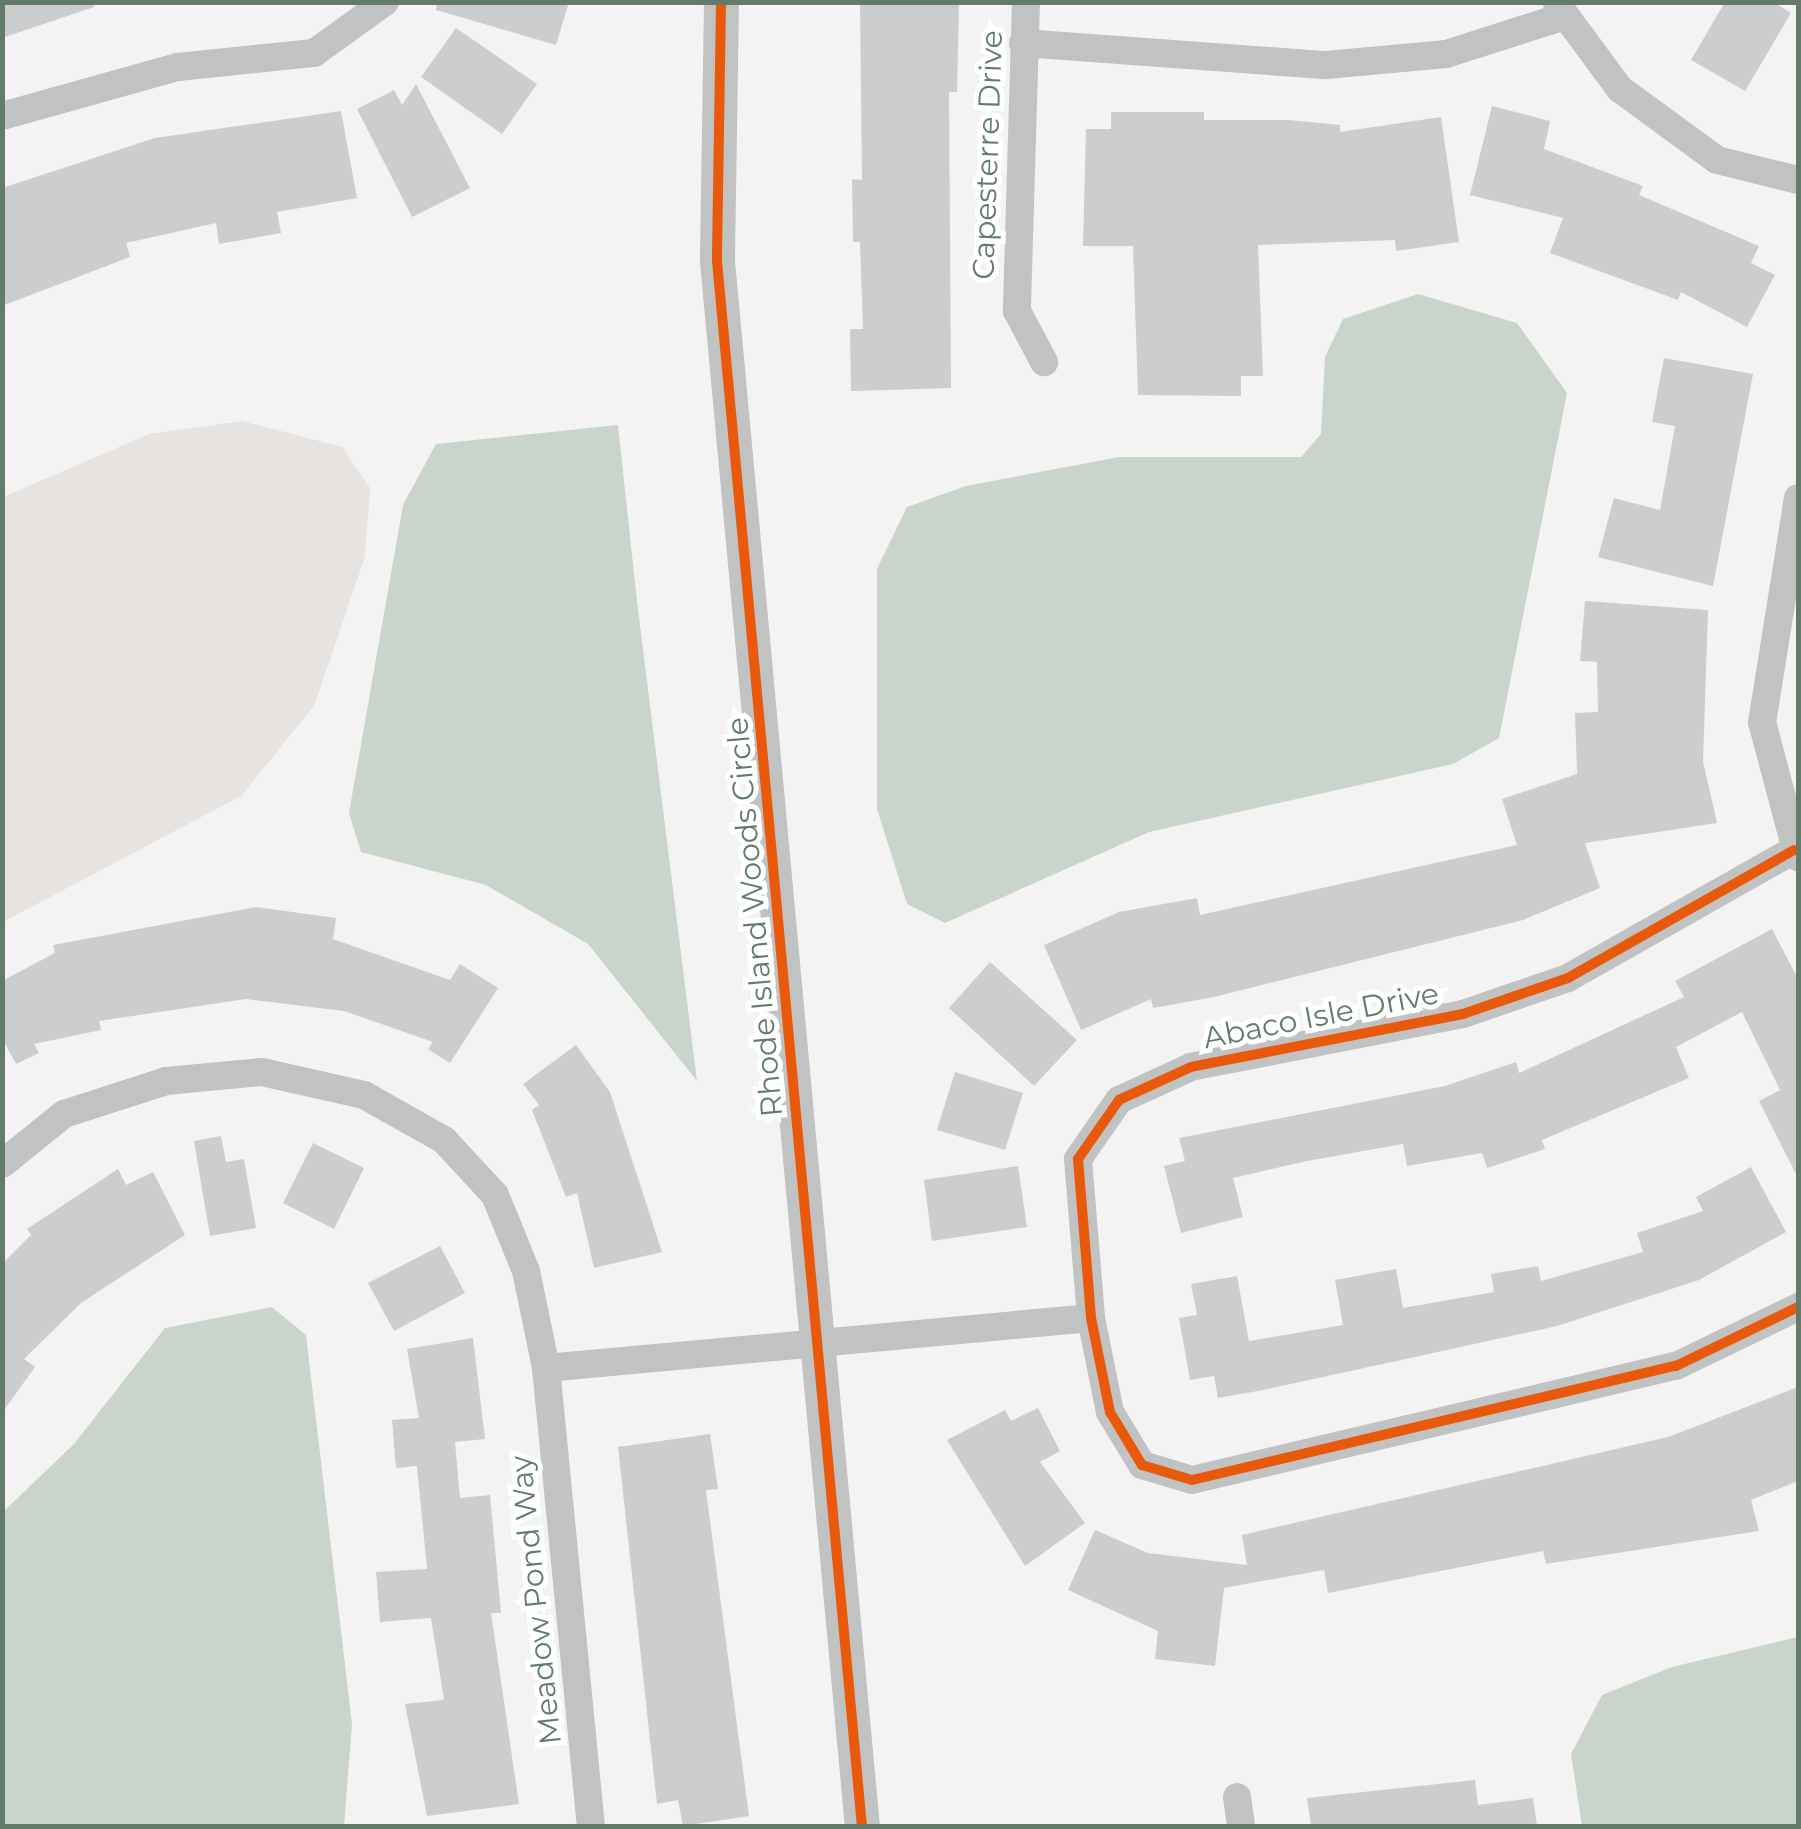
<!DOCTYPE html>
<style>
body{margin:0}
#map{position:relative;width:1801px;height:1829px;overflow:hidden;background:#f4f3f3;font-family:Montserrat,sans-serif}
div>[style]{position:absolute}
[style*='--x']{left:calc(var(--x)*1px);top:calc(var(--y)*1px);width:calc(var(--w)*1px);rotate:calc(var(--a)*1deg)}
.green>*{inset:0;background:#e6e3e0}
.water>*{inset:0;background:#c9d4ca}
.building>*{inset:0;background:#cbcecc}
.minor>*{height:28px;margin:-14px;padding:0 14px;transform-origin:14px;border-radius:14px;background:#c1c3c2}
.tertiary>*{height:35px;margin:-17.5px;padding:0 17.5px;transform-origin:17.5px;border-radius:17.5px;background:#c1c3c2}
.cycleway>*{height:10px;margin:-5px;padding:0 5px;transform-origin:5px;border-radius:5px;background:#e8590c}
span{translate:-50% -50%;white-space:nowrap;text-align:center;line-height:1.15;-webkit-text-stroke:10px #fff;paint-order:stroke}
.street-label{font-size:30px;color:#627b6b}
.frame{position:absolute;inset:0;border:5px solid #627b6b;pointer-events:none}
</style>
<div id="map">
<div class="green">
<div style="clip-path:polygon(242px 421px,342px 447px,370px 488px,365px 557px,314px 706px,241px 796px,3px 922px,3px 497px,149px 434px)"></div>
</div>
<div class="water">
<div style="clip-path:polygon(1418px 294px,1517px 323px,1567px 393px,1499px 738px,1453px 764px,1149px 832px,945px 923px,907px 904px,877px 809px,877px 569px,907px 507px,966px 486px,1119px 457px,1301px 457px,1321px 434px,1325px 357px,1343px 319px)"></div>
<div style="clip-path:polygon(618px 425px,637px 601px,697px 1081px,588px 944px,486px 885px,361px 852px,349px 813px,403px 505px,436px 444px)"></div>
<div style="clip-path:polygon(272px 1307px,306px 1335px,352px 1724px,344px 1826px,3px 1826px,3px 1512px,74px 1444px,165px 1328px)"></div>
<div style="clip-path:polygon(1798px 1637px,1798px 1826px,1582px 1826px,1571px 1754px,1602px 1695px,1672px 1667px)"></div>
</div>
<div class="building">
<div style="clip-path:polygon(2px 2px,93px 2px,94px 7px,2px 38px)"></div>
<div style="clip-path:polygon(437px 2px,569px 2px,556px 45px,436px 10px)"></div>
<div style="clip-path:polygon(860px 2px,959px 2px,957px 92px,949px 92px,951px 388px,851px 391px,850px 329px,863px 329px,860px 242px,853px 242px,852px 179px,862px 180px)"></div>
<div style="clip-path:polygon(1725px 2px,1773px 2px,1791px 13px,1745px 91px,1691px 60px)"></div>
<div style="clip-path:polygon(456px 28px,537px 84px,502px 134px,421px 77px)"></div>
<div style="clip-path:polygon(416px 84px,470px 188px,412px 217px,357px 109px,394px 90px,402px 105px)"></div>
<div style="clip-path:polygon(1492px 106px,1550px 121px,1544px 149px,1643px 186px,1639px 195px,1759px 246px,1751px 263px,1775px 275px,1747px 327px,1681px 292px,1678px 300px,1550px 253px,1563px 218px,1470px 195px)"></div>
<div style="clip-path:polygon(341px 111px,357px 198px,277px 212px,281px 233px,219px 244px,216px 223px,126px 243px,130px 257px,2px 306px,2px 188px,155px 138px)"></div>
<div style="clip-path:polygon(1111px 112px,1204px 112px,1204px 120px,1289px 120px,1340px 125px,1340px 132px,1441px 117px,1459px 242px,1396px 251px,1395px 240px,1258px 245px,1263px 376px,1241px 376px,1241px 396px,1138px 395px,1133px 246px,1083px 246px,1086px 129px,1111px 129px)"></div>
<div style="clip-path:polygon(1664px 358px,1753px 374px,1713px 586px,1598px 557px,1614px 498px,1660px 510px,1675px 426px,1652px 422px)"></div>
<div style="clip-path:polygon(1585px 601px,1708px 610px,1703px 761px,1717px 823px,1585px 843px,1600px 888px,1523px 920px,1214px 997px,1153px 1008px,1151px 999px,1081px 1030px,1044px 945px,1119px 912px,1197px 898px,1200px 915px,1517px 845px,1502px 799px,1577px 774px,1575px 713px,1598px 712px,1597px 662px,1580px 661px)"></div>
<div style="clip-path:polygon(256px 907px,336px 918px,333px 939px,450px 980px,460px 964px,498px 988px,450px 1063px,428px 1049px,433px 1042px,344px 1011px,246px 999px,99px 1021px,101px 1030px,34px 1044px,39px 1053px,16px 1064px,2px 1038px,2px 981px,55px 953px,53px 945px)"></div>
<div style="clip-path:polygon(1772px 929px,1798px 979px,1798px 1178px,1759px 1101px,1780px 1090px,1742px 1012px,1676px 1047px,1689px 1078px,1542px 1140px,1545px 1149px,1487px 1168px,1482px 1153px,1407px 1166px,1403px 1144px,1307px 1161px,1233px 1178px,1243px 1217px,1181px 1233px,1164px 1166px,1185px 1161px,1179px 1138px,1445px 1086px,1516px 1062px,1519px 1073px,1684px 997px,1675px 981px)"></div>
<div style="clip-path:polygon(990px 962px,1077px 1040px,1034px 1086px,949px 1008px)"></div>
<div style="clip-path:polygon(576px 1045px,610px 1092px,662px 1252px,594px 1268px,577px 1193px,566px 1197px,532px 1110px,539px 1105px,523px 1084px)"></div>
<div style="clip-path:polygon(955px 1072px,1023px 1093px,1005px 1150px,937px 1130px)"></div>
<div style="clip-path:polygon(221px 1136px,226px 1162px,244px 1159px,256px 1228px,210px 1236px,194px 1141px)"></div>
<div style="clip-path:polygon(313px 1143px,364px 1168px,334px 1229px,283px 1203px)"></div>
<div style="clip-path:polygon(1018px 1166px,1027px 1227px,932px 1241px,924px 1180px)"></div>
<div style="clip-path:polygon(1751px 1167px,1786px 1232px,1699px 1280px,1557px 1326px,1258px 1391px,1218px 1398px,1214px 1376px,1190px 1380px,1179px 1318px,1197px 1315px,1191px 1284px,1237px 1276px,1249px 1341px,1343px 1325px,1335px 1280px,1396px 1269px,1403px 1308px,1494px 1292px,1491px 1274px,1538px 1266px,1541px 1281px,1643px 1252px,1637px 1233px,1703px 1211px,1696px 1197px)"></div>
<div style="clip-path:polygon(118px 1169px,126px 1185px,153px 1172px,185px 1235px,81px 1303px,24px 1359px,35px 1367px,2px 1413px,2px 1264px,31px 1235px,27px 1229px)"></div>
<div style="clip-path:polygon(440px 1246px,465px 1293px,394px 1331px,368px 1283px)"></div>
<div style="clip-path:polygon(473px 1338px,485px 1439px,455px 1442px,460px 1498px,490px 1495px,501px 1613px,491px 1613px,519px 1804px,427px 1816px,405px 1704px,444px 1700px,431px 1618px,380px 1622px,376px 1572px,427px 1569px,417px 1466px,396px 1468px,392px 1420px,419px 1418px,407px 1349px)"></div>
<div style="clip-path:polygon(1798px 1387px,1798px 1481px,1751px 1500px,1759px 1531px,1546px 1564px,1543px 1551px,1328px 1593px,1324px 1570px,1224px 1588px,1215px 1666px,1155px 1659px,1158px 1631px,1068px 1590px,1095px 1530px,1148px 1553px,1247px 1565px,1242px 1535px,1668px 1437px)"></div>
<div style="clip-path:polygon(1038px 1408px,1060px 1451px,1040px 1462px,1085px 1523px,1025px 1566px,947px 1440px,1005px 1410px,1011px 1421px)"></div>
<div style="clip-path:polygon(710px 1434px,718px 1489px,706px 1490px,749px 1816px,683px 1826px,678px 1800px,657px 1804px,618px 1447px)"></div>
<div style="clip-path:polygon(1475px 1780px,1478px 1805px,1533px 1798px,1537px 1826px,1311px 1826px,1307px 1798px)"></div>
</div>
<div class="minor">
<div style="--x:1026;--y:2;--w:309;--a:91.7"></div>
<div style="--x:1017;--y:311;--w:58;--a:62.1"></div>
<div style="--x:1557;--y:4;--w:106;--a:53.5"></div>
<div style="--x:1620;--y:89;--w:120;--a:36.2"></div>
<div style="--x:1717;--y:160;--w:83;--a:13.9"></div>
<div style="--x:1023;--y:43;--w:304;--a:4.2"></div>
<div style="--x:1326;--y:65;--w:121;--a:-5.2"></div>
<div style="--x:1446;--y:54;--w:122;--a:-17.7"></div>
<div style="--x:2;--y:116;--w:183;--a:-15.6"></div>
<div style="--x:178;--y:67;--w:137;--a:-5.9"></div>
<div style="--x:314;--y:53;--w:87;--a:-35.7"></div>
<div style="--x:1798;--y:498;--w:227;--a:99.1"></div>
<div style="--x:1762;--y:722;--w:140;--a:75.1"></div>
<div style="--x:1794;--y:850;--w:260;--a:150.5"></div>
<div style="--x:1568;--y:978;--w:111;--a:161.1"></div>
<div style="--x:1463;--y:1014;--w:277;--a:169"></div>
<div style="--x:1191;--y:1067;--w:79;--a:155.4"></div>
<div style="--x:1119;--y:1100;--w:72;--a:124.8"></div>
<div style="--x:1078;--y:1159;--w:160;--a:85.3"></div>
<div style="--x:1091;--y:1318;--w:96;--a:78.6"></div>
<div style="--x:1110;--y:1412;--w:62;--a:58.9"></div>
<div style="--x:1142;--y:1465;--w:52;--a:16.7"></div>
<div style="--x:1192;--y:1480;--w:497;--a:-13.3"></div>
<div style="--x:1676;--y:1366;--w:136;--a:-25.8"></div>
<div style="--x:2;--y:1164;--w:80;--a:-38.9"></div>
<div style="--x:64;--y:1114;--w:107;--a:-17.9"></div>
<div style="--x:166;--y:1081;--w:96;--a:-5.4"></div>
<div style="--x:262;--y:1072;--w:105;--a:12.7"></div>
<div style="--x:364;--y:1095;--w:92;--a:29.4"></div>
<div style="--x:444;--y:1140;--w:75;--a:47.2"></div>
<div style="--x:495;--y:1195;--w:82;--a:67.8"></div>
<div style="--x:526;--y:1271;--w:99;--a:78.3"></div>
<div style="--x:546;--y:1368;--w:460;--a:84.4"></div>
<div style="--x:546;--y:1368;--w:547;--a:-5.24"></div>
<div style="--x:1237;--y:1797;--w:29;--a:82"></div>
</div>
<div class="tertiary">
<div style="--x:721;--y:2;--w:259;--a:90.9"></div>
<div style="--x:717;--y:261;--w:1572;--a:84.71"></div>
</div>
<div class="cycleway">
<div style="--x:721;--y:2;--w:259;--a:90.9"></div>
<div style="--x:717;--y:261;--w:1572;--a:84.71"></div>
<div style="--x:1794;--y:850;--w:260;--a:150.5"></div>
<div style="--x:1568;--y:978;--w:111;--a:161.1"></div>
<div style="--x:1463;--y:1014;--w:277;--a:169"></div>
<div style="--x:1191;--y:1067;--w:79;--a:155.4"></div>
<div style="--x:1119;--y:1100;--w:72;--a:124.8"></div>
<div style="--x:1078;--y:1159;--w:160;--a:85.3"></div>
<div style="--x:1091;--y:1318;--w:96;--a:78.6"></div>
<div style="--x:1110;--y:1412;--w:62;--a:58.9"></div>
<div style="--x:1142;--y:1465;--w:52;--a:16.7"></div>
<div style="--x:1192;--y:1480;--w:497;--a:-13.3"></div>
<div style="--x:1676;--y:1366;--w:136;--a:-25.8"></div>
</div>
<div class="street-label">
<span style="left:988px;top:155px;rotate:-88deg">Capesterre Drive</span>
<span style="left:755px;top:917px;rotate:-95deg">Rhode Island Woods Circle</span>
<span style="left:1321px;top:1016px;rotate:-11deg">Abaco Isle Drive</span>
<span style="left:536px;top:1600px;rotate:-96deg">Meadow Pond Way</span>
</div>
<div class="frame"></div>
</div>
